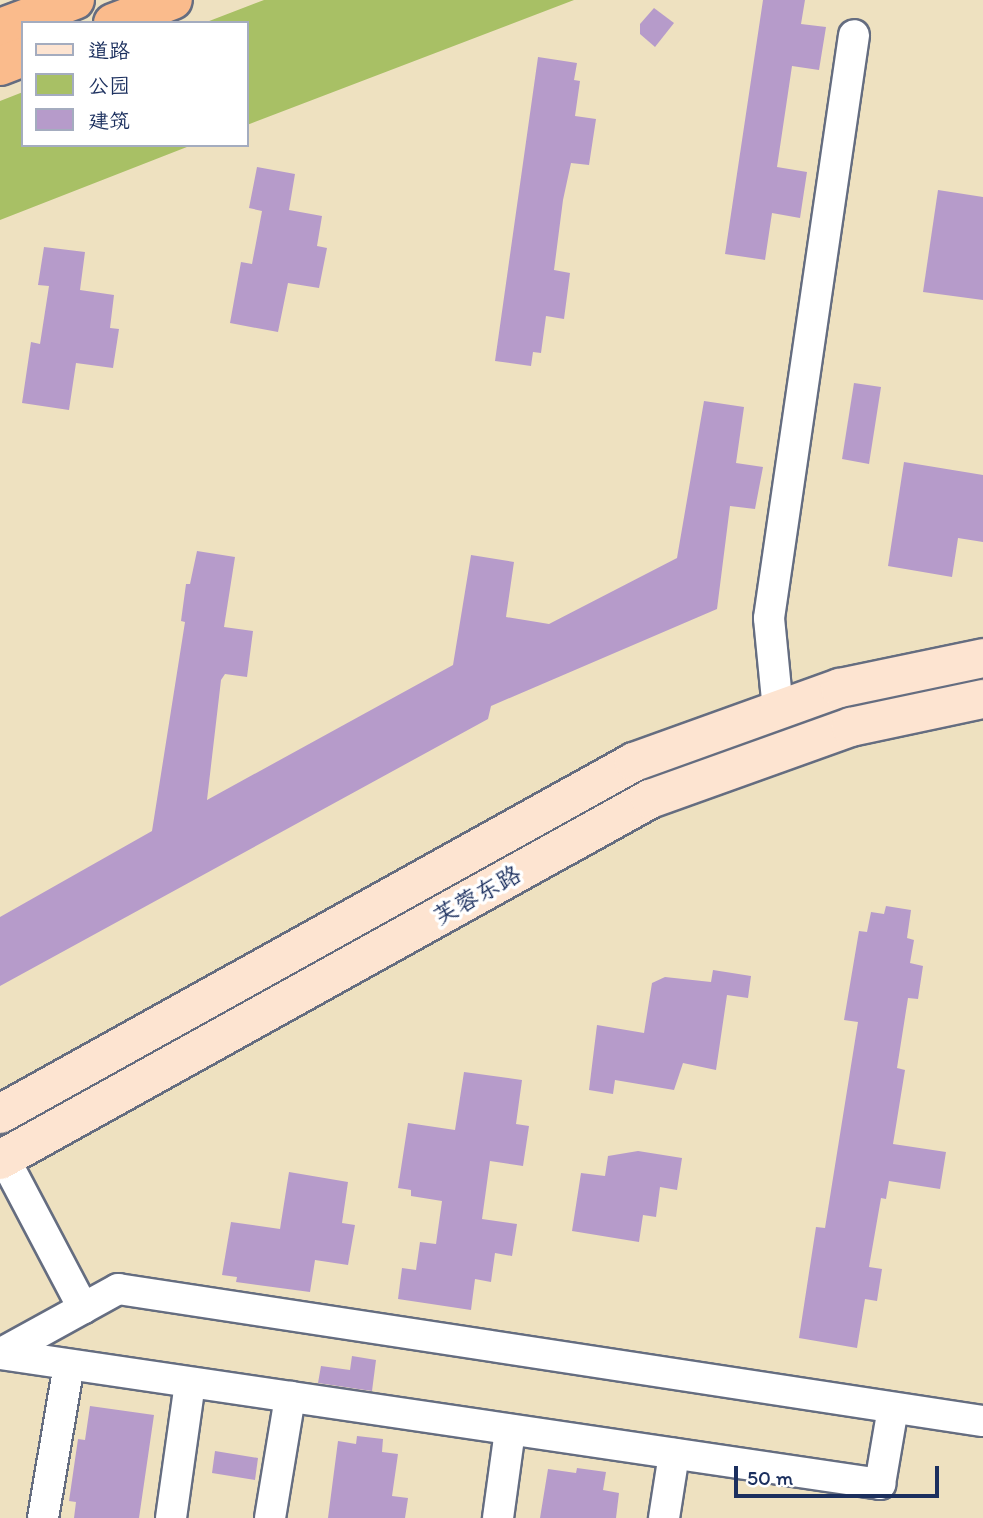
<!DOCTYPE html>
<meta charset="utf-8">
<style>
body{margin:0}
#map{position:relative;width:983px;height:1518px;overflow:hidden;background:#eee1c0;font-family:Itim,"LXGW WenKai TC",sans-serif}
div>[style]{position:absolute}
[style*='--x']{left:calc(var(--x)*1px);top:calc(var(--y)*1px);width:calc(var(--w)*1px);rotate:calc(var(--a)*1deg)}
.green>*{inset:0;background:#a8c065}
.building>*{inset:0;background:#b69bca}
.roads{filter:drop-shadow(2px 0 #656d80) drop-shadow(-2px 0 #656d80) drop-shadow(0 2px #656d80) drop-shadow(0 -2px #656d80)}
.street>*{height:30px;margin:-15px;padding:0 15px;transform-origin:15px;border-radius:15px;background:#fff}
.secondary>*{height:38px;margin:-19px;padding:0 19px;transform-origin:19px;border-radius:19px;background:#fde4d1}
.highway>*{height:38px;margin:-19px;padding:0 19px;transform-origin:19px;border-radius:19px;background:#fabb8c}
span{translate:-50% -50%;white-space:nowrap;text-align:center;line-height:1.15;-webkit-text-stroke:7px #fff;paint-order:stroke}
.street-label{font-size:24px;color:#1b2f5e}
.legend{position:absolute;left:21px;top:21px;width:228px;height:126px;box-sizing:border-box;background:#fff;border:2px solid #a4acbf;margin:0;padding:9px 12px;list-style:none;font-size:21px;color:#1b2f5e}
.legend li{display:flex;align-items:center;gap:14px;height:35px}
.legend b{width:35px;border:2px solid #a4acbf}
.scale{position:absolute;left:734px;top:1466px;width:205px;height:32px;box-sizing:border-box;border:4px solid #1b2f5e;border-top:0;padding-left:9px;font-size:21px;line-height:24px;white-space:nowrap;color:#1b2f5e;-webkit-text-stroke:5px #fff;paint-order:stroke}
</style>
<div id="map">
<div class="green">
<div style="clip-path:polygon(264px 0,574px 0,247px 125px,247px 23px,204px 23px)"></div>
<div style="clip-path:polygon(23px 92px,23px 145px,192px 145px,0 220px,0 101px)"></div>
</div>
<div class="building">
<div style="clip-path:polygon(763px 0,805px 0,801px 24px,826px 27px,819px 70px,792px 66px,777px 167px,807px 172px,800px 218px,772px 213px,765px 260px,725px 254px)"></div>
<div style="clip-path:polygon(654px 8px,674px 23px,655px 47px,640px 34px,640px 24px)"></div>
<div style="clip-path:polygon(538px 57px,577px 63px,574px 80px,580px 81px,575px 116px,596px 119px,589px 165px,571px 163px,563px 200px,554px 270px,570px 273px,564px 319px,546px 316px,541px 353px,533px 352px,531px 366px,495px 361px)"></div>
<div style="clip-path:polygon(257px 167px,295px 174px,289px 210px,322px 216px,317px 246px,327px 248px,319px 288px,288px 283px,278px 332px,230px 323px,241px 262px,252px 264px,262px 211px,249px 208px)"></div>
<div style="clip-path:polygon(938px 190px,983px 197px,983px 300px,923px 292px)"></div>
<div style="clip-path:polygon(44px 247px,85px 252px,80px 290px,114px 295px,110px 328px,119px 329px,113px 368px,76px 363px,69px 410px,22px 403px,31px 342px,40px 344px,49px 286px,38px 285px)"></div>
<div style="clip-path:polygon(854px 383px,881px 387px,869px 464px,842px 459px)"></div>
<div style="clip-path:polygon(704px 401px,744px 407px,736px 463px,763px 467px,755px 509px,730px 506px,717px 609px,491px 706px,488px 719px,0 986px,0 917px,152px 831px,185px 622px,181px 621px,186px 584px,190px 584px,197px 551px,235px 557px,224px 627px,253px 631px,247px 677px,225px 674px,221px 680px,207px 800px,453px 665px,471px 555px,514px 562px,506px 617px,549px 624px,677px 558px)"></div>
<div style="clip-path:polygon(904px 462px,983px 475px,983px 542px,958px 538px,952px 577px,888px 566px)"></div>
<div style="clip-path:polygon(886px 906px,911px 910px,907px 938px,914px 940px,910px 963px,923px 966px,918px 999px,908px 998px,897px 1068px,905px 1070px,893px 1144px,946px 1152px,940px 1189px,889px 1181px,886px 1199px,881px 1198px,869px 1267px,882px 1269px,877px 1301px,865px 1299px,857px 1348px,799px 1338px,816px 1227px,825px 1228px,858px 1022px,844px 1020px,859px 931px,867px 932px,871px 912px,884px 914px)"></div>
<div style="clip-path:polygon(713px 970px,751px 976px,748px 998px,727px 995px,716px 1070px,683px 1063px,674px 1090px,615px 1080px,613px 1094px,589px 1090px,597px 1025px,644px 1033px,652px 983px,665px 977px,711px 982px)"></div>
<div style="clip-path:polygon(464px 1072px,522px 1080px,516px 1124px,529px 1126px,523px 1166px,490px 1161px,482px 1219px,517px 1224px,512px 1256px,495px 1253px,491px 1282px,475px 1279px,471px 1310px,398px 1299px,402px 1268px,416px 1270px,420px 1242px,436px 1244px,442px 1201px,411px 1196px,411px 1190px,398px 1188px,408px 1123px,455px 1130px)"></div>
<div style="clip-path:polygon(638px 1151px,682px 1158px,677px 1190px,660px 1187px,656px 1217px,643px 1215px,639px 1242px,572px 1231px,581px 1173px,605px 1176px,608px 1156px)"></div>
<div style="clip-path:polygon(289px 1172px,348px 1182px,342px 1223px,355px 1225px,348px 1265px,315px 1260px,310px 1292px,236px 1282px,237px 1277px,222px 1275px,231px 1222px,280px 1229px)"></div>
<div style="clip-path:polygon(352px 1356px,376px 1360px,372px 1391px,318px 1383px,321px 1366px,350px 1370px)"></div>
<div style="clip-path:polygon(90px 1406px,154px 1415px,139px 1518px,74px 1518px,76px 1502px,69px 1501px,78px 1439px,85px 1440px)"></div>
<div style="clip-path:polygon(357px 1436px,383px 1439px,382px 1452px,398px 1454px,392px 1496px,408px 1498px,405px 1518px,328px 1518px,338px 1441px,356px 1444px)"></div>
<div style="clip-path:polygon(215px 1451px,258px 1458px,255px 1480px,212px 1473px)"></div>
<div style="clip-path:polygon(577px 1468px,606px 1472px,603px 1490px,619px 1493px,616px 1518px,540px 1518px,548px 1469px,576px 1473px)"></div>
</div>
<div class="roads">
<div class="street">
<div style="--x:778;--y:710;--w:92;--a:-95.6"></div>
<div style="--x:769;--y:618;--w:589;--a:-81.7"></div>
<div style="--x:4;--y:1158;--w:170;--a:62.2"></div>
<div style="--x:0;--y:1354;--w:135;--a:-28.8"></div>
<div style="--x:118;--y:1289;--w:875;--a:8.68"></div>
<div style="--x:0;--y:1354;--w:890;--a:8.4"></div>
<div style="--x:880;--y:1484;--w:77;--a:-80.3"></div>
<div style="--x:43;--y:1518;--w:155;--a:-80.4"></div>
<div style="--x:171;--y:1518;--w:136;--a:-82"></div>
<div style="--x:270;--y:1518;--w:123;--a:-80.6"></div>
<div style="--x:498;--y:1518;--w:89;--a:-82.2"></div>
<div style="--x:664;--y:1518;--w:65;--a:-81.1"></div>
</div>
<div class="secondary">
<div style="--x:0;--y:1114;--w:725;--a:-29.04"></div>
<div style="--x:634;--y:762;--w:219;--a:-19.8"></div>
<div style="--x:840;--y:688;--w:146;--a:-11.8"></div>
<div style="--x:0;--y:1160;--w:744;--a:-29.05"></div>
<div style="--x:650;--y:799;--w:214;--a:-19.7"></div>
<div style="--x:851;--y:727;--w:135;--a:-12"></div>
</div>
<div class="highway">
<div style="--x:113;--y:23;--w:64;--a:-21"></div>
<div style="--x:0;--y:28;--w:80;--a:-20.5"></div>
<div style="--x:0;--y:66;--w:25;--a:-21"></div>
</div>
</div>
<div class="street-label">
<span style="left:477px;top:895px;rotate:-29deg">芙蓉东路</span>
</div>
<ul class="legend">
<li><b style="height:9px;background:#fde4d1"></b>道路</li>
<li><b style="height:19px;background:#a8c065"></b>公园</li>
<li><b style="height:19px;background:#b69bca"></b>建筑</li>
</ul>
<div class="scale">50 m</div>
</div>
